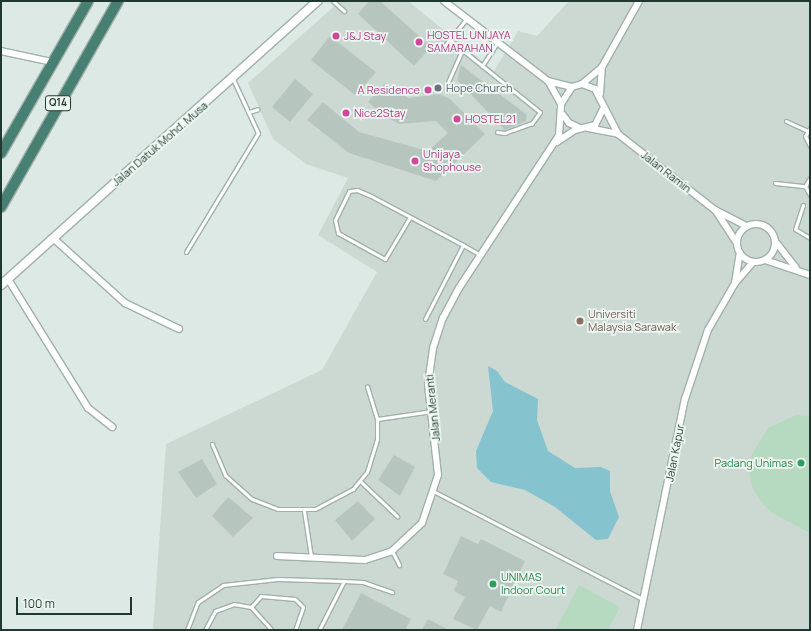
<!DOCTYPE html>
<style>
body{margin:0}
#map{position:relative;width:811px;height:631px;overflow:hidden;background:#dde9e4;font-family:Manrope,sans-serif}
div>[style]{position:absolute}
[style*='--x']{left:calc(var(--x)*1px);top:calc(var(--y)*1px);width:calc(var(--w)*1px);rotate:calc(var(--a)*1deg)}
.built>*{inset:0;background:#ccd9d2}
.green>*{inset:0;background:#b6dabf}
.water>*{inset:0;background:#85c4ce}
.building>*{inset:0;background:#b6c6bf}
.roads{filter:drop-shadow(1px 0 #a0b0ab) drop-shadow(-1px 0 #a0b0ab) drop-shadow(0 1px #a0b0ab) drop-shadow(0 -1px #a0b0ab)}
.service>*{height:3px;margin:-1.5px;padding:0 1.5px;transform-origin:1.5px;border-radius:1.5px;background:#fff}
.minor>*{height:6px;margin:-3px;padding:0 3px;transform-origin:3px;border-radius:3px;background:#fff}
.minor>.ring{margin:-3px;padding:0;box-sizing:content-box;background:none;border:6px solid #fff;border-radius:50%}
.tertiary>*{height:8px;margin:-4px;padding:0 4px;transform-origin:4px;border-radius:4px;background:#fff}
.trunk>*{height:10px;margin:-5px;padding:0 5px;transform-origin:5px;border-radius:5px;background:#478072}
.dots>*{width:11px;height:11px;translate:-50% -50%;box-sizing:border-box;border:2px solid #edf6f1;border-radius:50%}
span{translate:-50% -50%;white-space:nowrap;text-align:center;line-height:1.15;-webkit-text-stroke:3.5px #edf6f1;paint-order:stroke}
.shield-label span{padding:1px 3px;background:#edf6f1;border:1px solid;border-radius:3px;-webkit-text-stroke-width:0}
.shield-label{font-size:10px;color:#1f3831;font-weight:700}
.hotel-label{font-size:11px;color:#b23c85}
.left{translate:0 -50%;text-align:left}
.right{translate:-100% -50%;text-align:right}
.worship-label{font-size:11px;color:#5b616d}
.street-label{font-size:11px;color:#1f3831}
.education-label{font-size:11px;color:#785e54}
.leisure-label{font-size:11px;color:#27864d}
.frame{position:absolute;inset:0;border:2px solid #1f3831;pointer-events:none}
.scale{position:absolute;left:16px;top:597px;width:116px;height:18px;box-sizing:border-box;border:2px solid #1f3831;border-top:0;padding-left:5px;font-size:12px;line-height:14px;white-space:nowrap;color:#1f3831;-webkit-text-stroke:3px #edf6f1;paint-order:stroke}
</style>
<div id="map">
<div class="built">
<div style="clip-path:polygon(340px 1px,408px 1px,494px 71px,518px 31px,537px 36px,569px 1px,810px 1px,810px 630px,153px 630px,166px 444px,322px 370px,377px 272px,318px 235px,348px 178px,306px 164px,273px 139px,248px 83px)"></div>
</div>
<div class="green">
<div style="clip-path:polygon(796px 415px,810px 416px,810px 533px,772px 513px,761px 502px,752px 487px,749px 469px,752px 454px,768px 428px)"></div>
<div style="clip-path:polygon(579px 585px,620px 607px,608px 630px,556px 629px)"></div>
</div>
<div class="water">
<div style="clip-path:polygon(488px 366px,497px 371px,505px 382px,538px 399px,537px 420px,548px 451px,575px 468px,601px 467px,610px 471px,610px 491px,619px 517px,608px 539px,596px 540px,555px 507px,525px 490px,491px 482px,477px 468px,476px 451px,493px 411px)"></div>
</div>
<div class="building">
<div style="clip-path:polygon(369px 1px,380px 1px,431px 47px,414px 66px,358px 14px)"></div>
<div style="clip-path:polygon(330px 36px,376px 72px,356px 96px,311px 60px)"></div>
<div style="clip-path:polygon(461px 65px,527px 115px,526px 121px,505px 130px,457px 80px)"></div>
<div style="clip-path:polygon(295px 79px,313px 94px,290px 122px,272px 107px)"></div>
<div style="clip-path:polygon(385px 83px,409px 98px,439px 94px,450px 99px,485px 134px,436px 181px,349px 153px,307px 120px,323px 102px,359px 132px,428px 151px,448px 133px,436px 121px,399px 124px,382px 114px,368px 102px)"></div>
<div style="clip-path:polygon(394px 455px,415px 467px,400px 496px,378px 480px)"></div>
<div style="clip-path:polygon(202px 459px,217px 484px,196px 498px,178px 472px)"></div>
<div style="clip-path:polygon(228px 497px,253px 518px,233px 537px,212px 516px)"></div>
<div style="clip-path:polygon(358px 501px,375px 519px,352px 541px,335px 520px)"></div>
<div style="clip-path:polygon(461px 536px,478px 544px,481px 539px,525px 561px,501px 612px,490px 606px,477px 630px,453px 619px,465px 597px,454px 591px,458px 581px,443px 574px)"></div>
<div style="clip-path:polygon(361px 593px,411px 619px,405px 630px,342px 630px)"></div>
<div style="clip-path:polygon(428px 619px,449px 630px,422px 630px)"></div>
</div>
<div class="roads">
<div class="service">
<div style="--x:333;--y:1;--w:15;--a:42"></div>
<div style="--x:450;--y:40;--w:115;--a:38.7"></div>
<div style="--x:540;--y:112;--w:14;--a:126"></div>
<div style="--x:532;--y:123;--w:29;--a:160"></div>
<div style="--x:505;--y:133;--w:8;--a:-173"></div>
<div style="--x:442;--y:49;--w:38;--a:-51"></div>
<div style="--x:482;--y:66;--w:27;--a:-57"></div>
<div style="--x:448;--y:82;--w:34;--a:-66"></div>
<div style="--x:249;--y:112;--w:9;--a:-18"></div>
<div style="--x:786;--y:121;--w:23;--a:25"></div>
<div style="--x:810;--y:128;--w:9;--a:122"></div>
<div style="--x:805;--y:136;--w:11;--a:63"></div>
<div style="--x:810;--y:178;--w:9;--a:122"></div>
<div style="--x:805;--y:186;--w:10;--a:61"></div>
<div style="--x:775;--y:183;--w:30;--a:6"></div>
<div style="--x:803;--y:205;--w:25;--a:108"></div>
<div style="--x:795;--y:229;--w:17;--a:31"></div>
<div style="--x:410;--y:217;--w:49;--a:120.8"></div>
<div style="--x:385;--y:259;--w:54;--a:-151"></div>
<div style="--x:338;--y:233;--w:13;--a:-103"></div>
<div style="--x:335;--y:220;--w:32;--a:-64"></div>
<div style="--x:349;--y:191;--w:8;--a:-7"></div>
<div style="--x:357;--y:190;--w:15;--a:23"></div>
<div style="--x:371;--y:196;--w:104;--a:28"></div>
<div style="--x:463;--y:245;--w:20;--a:30"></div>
<div style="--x:186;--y:252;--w:139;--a:-58.8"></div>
<div style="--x:258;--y:133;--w:60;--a:-114.8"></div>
<div style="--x:425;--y:319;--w:83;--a:-62.8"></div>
<div style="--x:377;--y:419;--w:56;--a:-8.3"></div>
<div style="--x:212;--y:444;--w:34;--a:67"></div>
<div style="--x:225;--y:475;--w:36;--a:42"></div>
<div style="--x:252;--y:499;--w:28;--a:21"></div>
<div style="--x:278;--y:509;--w:37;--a:0"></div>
<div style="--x:315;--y:509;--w:43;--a:-27.8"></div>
<div style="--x:353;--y:489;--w:22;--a:-51"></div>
<div style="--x:367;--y:472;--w:34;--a:-73"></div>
<div style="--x:377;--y:439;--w:20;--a:-90"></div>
<div style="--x:377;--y:419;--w:34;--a:-107"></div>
<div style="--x:361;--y:482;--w:50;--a:43.4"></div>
<div style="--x:435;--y:492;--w:233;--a:27.3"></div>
<div style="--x:304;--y:511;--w:47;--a:81.3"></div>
<div style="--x:392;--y:551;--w:16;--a:63"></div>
<div style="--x:251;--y:607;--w:15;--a:-48"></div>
<div style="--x:261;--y:596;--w:34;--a:5"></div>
<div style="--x:295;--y:599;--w:11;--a:45"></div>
<div style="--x:303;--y:607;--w:24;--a:109"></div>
<div style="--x:187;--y:630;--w:30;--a:-69"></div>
<div style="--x:198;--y:602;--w:30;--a:-34"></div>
<div style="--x:223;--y:585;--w:55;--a:-6.2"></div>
<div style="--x:278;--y:579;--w:66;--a:1.7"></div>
<div style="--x:205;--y:630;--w:21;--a:-62"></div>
<div style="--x:215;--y:611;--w:20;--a:-20"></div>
<div style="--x:234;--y:604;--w:17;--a:10"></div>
<div style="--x:251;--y:607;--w:31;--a:48"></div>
<div style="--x:319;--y:630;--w:55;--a:-63"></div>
<div style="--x:344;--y:581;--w:19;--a:3"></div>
<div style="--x:363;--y:582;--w:31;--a:19"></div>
</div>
<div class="minor">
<div style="--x:444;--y:1;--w:131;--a:37.6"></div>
<div style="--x:548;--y:81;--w:25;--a:14"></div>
<div style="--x:1;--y:51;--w:52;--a:12.2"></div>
<div style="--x:582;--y:84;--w:26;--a:-40"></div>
<div style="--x:602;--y:67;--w:76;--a:-60.7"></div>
<div style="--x:600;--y:94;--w:27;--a:-86"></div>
<div style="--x:561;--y:104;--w:20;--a:-57"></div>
<div style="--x:572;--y:87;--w:10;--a:-17"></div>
<div style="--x:582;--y:84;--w:14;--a:21"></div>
<div style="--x:595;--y:89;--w:51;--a:62.9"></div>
<div style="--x:618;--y:134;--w:123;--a:38.1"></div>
<div style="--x:715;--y:210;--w:36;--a:27"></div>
<div style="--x:563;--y:115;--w:10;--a:53"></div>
<div style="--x:569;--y:123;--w:12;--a:24"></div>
<div style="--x:588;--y:128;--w:31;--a:11"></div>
<div style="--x:557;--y:142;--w:22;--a:-34"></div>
<div style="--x:575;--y:130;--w:21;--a:-14"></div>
<div style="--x:595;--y:125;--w:20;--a:-63"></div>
<div style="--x:716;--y:211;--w:38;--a:57"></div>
<div class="ring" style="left:737px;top:224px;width:32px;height:32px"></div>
<div style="--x:53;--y:238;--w:97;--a:42.1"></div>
<div style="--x:125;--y:303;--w:60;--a:25.7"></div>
<div style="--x:775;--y:241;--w:34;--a:52"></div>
<div style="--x:765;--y:260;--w:47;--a:18.4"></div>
<div style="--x:8;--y:279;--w:152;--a:58.2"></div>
<div style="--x:88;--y:408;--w:31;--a:38"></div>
<div style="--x:735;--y:283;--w:30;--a:-81"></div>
<div style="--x:277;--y:556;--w:88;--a:2.6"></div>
<div style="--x:365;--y:560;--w:28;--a:-18"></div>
<div style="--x:392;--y:551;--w:41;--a:-43"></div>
<div style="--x:422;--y:523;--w:51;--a:-71.6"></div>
<div style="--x:438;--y:475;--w:92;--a:-96.3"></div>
<div style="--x:428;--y:384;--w:36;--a:-82"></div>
<div style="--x:433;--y:348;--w:32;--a:-72"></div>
<div style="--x:443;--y:318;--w:34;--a:-62"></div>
<div style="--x:459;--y:288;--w:183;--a:-56.8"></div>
<div style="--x:559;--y:135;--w:31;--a:-86"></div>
<div style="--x:561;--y:104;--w:26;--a:-119"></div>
<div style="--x:637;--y:630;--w:236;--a:-78.3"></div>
<div style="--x:685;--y:399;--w:73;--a:-71.6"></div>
<div style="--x:708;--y:330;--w:54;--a:-60.1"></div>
<div style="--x:735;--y:283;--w:28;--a:-49"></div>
</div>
<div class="tertiary">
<div style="--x:1;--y:285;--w:426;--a:-41.9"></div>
</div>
<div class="trunk">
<div style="--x:1;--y:153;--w:175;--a:-60.2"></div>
<div style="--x:1;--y:207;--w:237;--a:-60.4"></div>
</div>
</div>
<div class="dots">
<div style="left:336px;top:36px;background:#d1479c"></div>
<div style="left:419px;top:42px;background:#d1479c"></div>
<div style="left:438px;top:88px;background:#6b7280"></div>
<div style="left:428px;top:90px;background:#d1479c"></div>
<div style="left:346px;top:113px;background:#d1479c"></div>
<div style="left:457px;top:119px;background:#d1479c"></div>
<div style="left:415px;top:161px;background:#d1479c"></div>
<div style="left:580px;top:321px;background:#8d6e63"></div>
<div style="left:801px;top:463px;background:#2e9e5b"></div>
<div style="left:493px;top:584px;background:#2e9e5b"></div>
</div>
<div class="shield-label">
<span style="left:58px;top:103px">Q14</span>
</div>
<div class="hotel-label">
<span class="left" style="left:344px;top:36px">J&amp;J Stay</span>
<span class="left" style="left:427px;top:42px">HOSTEL UNIJAYA<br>SAMARAHAN</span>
<span class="right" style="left:420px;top:90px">A Residence</span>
<span class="left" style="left:354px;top:113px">Nice2Stay</span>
<span class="left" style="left:465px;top:119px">HOSTEL21</span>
<span class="left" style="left:423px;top:161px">Unijaya<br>Shophouse</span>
</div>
<div class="worship-label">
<span class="left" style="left:446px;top:88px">Hope Church</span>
</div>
<div class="street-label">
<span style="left:160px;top:144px;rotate:-41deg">Jalan Datuk Mohd. Musa</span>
<span style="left:666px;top:172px;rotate:38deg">Jalan Ramin</span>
<span style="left:433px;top:408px;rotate:-96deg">Jalan Meranti</span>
<span style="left:675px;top:453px;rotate:-79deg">Jalan Kapur</span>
</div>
<div class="education-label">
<span class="left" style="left:588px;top:321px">Universiti<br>Malaysia Sarawak</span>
</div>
<div class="leisure-label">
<span class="right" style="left:793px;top:463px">Padang Unimas</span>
<span class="left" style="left:501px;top:584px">UNIMAS<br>Indoor Court</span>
</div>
<div class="frame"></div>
<div class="scale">100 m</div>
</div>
